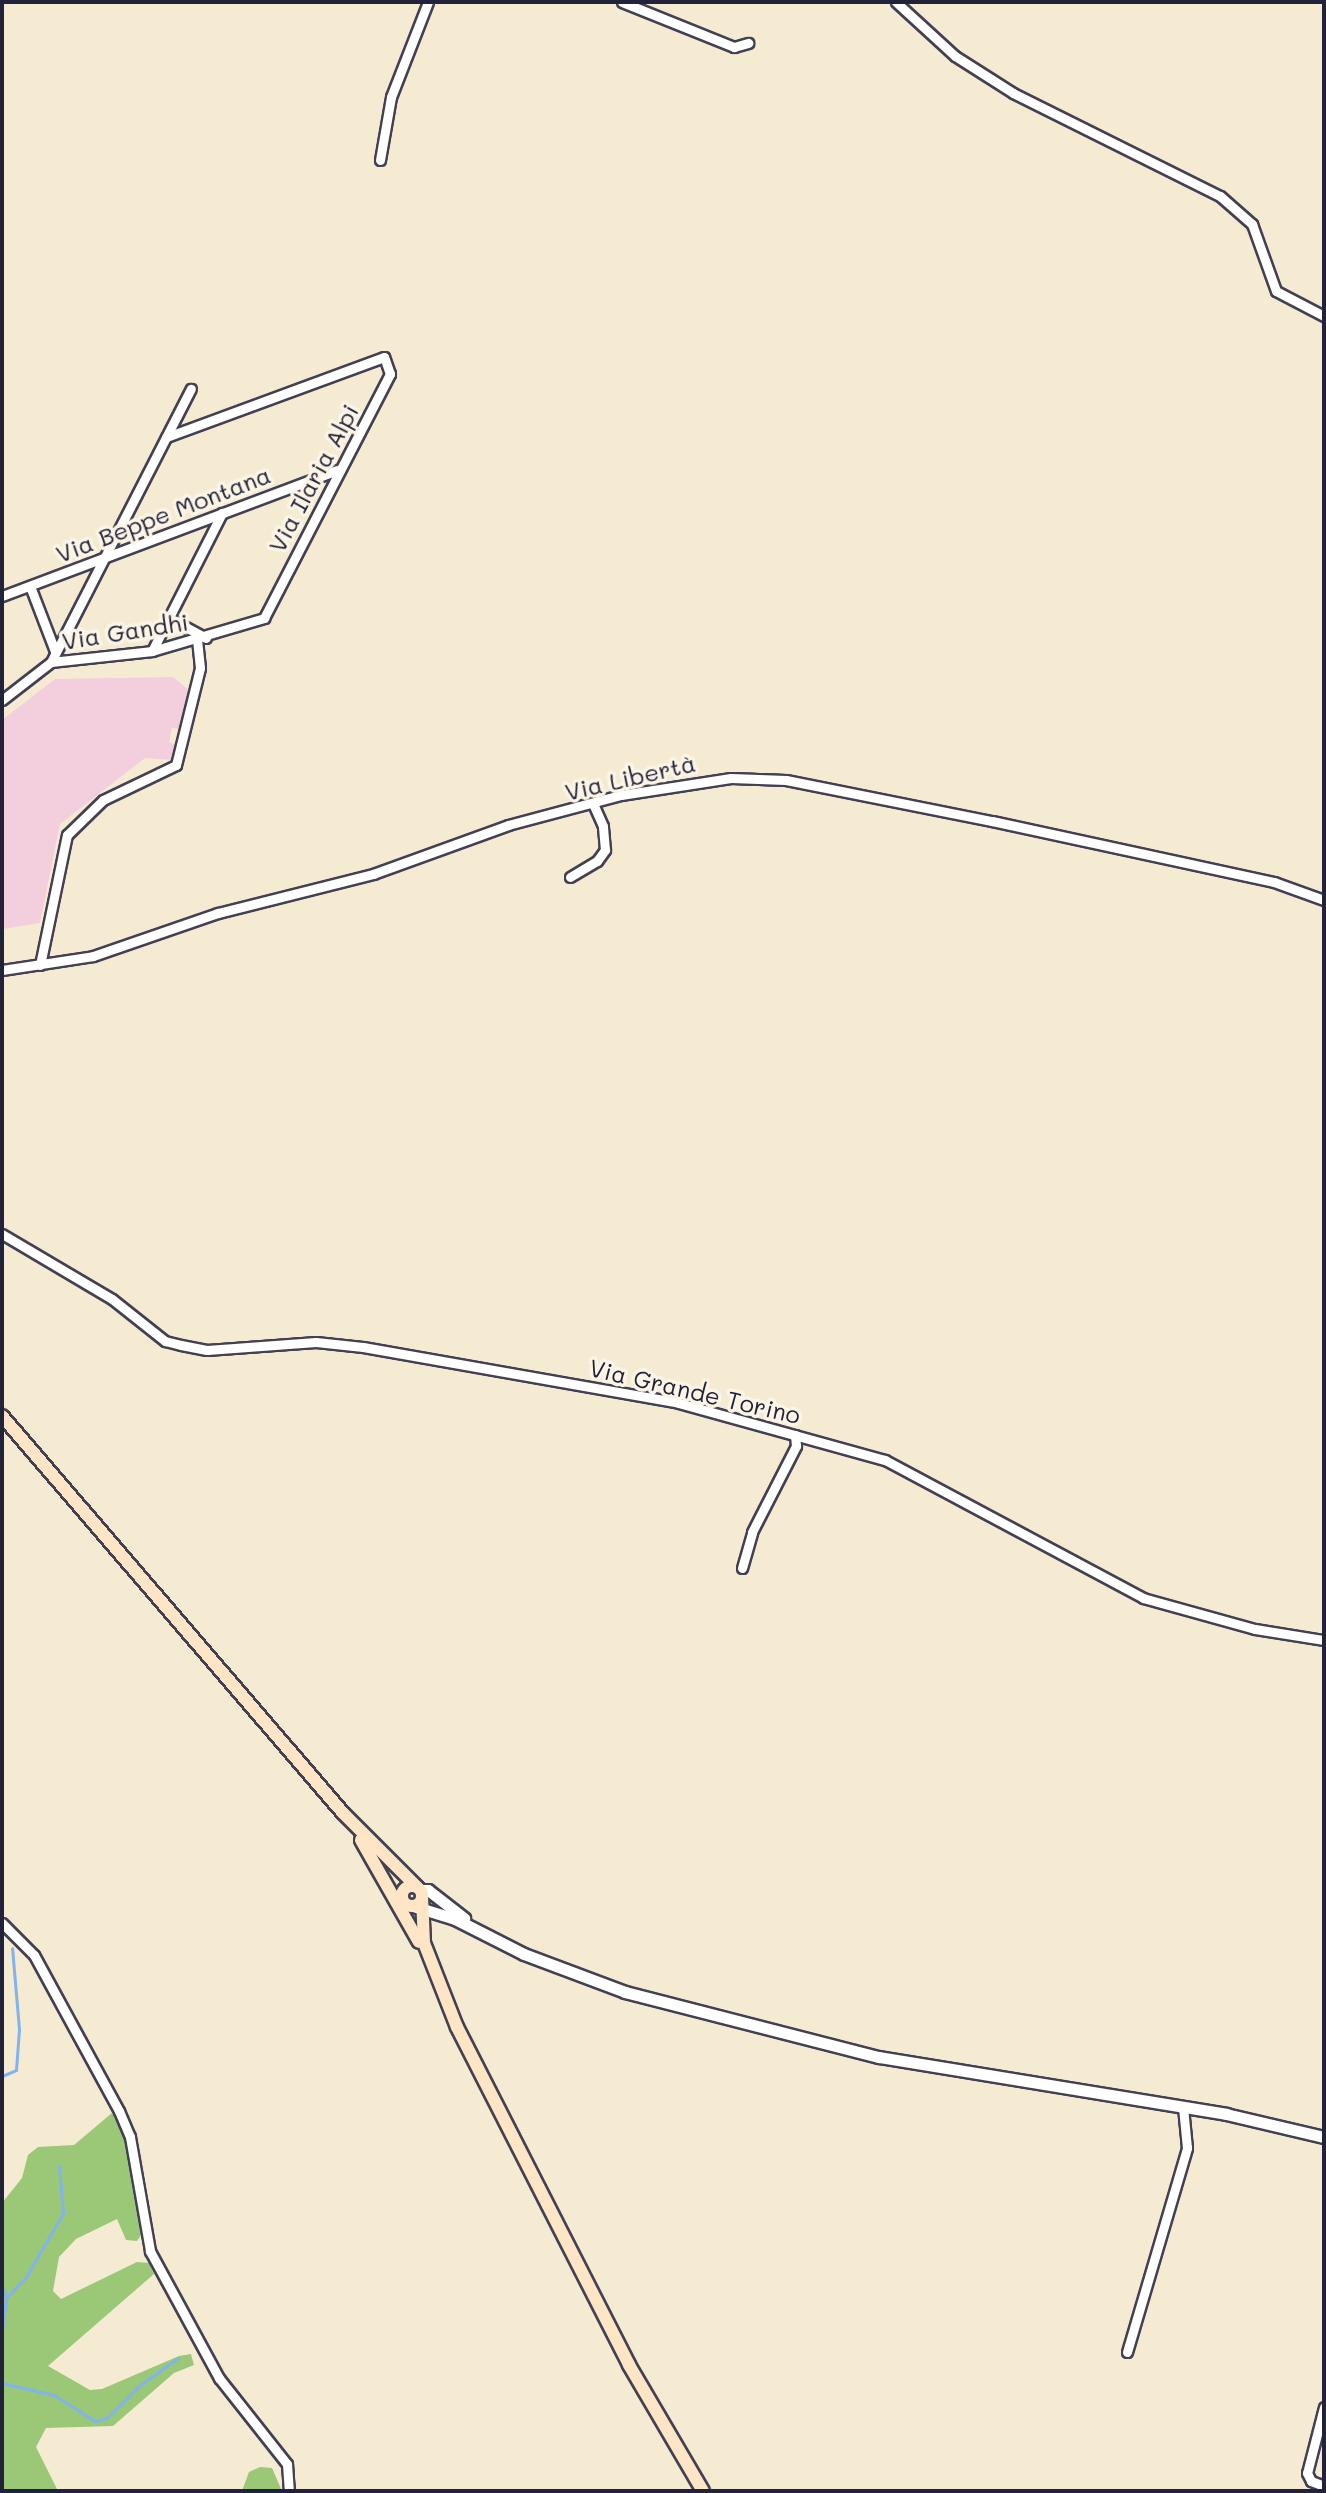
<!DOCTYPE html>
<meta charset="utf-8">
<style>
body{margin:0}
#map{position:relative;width:1326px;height:2493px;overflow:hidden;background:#f4ebd2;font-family:Mali,sans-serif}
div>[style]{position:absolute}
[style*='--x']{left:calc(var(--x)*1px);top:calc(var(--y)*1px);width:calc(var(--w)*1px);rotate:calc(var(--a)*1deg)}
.built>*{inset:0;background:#f3cfde}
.green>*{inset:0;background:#9ac877}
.stream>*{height:3px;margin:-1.5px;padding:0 1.5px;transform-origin:1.5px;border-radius:1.5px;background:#81b3ee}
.roads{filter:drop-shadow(2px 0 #424052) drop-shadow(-2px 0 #424052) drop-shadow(0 2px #424052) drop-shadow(0 -2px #424052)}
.minor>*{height:9px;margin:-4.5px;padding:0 4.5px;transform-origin:4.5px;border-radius:4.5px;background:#fff}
.tertiary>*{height:11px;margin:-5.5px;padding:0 5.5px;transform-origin:5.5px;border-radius:5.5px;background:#fff}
.secondary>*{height:12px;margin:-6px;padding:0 6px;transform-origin:6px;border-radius:6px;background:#fde5c5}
.secondary>.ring{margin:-6px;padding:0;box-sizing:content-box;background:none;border:12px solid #fde5c5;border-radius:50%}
span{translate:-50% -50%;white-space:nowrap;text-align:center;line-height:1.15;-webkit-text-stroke:7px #fcf5e5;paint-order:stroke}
.street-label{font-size:24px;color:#22223b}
.frame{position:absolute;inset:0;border:4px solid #22223b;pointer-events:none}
</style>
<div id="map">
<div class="built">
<div style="clip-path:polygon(173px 677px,190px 691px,180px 729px,172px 728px,169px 742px,176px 745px,173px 760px,145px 758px,60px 824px,40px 923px,3px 929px,2px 720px,55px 679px)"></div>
</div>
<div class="green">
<div style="clip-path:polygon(112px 2113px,125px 2135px,143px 2232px,137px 2241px,126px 2240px,117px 2219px,76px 2239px,59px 2257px,53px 2291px,61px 2299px,137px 2262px,149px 2263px,154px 2274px,48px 2366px,90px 2390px,102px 2389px,179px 2356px,191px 2354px,194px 2365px,174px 2373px,113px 2426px,46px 2428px,36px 2447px,58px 2491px,2px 2491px,2px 2203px,22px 2178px,28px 2155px,38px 2147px,74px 2145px)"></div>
<div style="clip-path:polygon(260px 2467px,272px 2468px,282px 2491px,242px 2491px,249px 2472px)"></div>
</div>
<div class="stream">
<div style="--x:2;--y:2076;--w:15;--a:-23"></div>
<div style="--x:16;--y:2070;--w:41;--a:-85.8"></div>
<div style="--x:19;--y:2029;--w:81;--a:-94.9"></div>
<div style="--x:2;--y:2286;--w:13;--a:72"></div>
<div style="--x:6;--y:2298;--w:31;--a:97"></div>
<div style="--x:6;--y:2298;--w:29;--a:-46"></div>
<div style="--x:26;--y:2277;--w:74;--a:-60"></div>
<div style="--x:63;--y:2213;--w:47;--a:-94.9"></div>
<div style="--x:2;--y:2383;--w:53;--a:13"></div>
<div style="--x:54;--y:2395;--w:49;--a:32.4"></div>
<div style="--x:95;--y:2421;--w:12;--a:-14"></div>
<div style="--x:107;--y:2418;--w:45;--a:-45"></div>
<div style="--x:139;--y:2386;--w:48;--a:-35.7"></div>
</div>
<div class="roads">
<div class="minor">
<div style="--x:622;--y:2;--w:121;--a:21.9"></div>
<div style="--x:734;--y:47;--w:15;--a:-16"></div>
<div style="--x:896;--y:2;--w:80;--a:42.5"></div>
<div style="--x:955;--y:56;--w:69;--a:32.5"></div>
<div style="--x:1013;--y:93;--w:231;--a:26.5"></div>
<div style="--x:1220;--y:196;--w:43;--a:41.2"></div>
<div style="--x:1252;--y:224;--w:71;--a:70.3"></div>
<div style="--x:1276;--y:291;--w:54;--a:27.5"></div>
<div style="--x:380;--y:160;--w:64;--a:-80.1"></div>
<div style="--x:391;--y:97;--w:102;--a:-68.7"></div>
<div style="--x:30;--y:586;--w:70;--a:69"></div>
<div style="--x:2;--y:596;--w:358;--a:-20.6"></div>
<div style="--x:169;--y:618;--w:42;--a:28.4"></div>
<div style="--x:152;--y:651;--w:155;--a:-63.1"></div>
<div style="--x:51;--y:662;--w:307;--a:-62.9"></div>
<div style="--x:2;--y:700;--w:62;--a:-37.8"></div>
<div style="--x:51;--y:662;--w:102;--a:-6.2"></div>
<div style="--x:152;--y:651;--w:117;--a:-16.4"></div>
<div style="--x:264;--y:618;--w:275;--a:-62.7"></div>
<div style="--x:390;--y:374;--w:18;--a:-109"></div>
<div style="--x:384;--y:357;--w:232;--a:159.8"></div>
<div style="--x:570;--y:877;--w:31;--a:-31"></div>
<div style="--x:597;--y:861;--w:14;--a:-54"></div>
<div style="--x:605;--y:850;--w:24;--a:-95"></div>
<div style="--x:603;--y:826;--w:24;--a:-114"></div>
<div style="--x:40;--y:965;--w:133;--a:-78.3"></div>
<div style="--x:67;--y:835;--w:50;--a:-44.2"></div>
<div style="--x:103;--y:800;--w:81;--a:-25.6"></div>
<div style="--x:176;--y:765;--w:100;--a:-76.1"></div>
<div style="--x:200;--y:668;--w:28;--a:-96"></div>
<div style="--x:2;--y:970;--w:92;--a:-8.7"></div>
<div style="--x:93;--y:956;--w:132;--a:-19"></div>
<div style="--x:218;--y:913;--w:160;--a:-14.1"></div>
<div style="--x:373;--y:874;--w:144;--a:-19.9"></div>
<div style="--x:508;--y:825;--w:117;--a:-14.9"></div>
<div style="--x:621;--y:795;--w:111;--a:-8.8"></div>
<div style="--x:731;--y:778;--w:55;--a:2.1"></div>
<div style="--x:786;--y:780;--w:210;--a:11.3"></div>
<div style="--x:992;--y:821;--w:289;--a:12.2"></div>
<div style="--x:1274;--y:882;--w:53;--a:19.8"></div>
<div style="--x:2;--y:1234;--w:128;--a:30.6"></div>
<div style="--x:112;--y:1299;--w:68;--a:38.4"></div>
<div style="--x:165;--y:1341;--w:16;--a:14"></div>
<div style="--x:181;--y:1345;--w:26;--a:11"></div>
<div style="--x:207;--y:1350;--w:109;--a:-4.2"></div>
<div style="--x:316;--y:1342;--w:47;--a:6.1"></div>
<div style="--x:363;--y:1347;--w:321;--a:10"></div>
<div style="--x:679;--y:1403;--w:214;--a:15.5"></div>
<div style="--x:885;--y:1460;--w:293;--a:28.1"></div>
<div style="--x:1143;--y:1598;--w:116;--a:15.5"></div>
<div style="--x:1255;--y:1629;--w:70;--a:9.1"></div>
<div style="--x:742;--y:1568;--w:37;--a:-74"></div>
<div style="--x:752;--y:1532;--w:97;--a:-62.9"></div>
<div style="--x:796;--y:1446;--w:11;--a:-95"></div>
<div style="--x:2;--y:1923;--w:45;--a:45"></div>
<div style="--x:34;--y:1955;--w:178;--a:61.4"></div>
<div style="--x:119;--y:2111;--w:28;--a:67"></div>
<div style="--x:130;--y:2137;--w:116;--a:80"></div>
<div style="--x:150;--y:2251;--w:145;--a:61.5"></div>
<div style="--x:219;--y:2378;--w:110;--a:51.7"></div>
<div style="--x:287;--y:2464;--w:27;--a:86"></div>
<div style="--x:1127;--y:2352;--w:213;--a:-73.6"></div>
<div style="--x:1187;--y:2148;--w:41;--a:-95.6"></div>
<div style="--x:1324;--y:2407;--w:68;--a:104.4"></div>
<div style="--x:1307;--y:2473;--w:9;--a:63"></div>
<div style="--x:1311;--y:2481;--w:14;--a:21"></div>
</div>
<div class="tertiary">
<div style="--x:420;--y:1890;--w:8;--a:0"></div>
<div style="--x:428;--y:1890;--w:46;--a:37.9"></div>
<div style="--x:413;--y:1906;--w:44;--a:17.2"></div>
<div style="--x:455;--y:1919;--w:77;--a:26.9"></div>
<div style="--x:524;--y:1954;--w:108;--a:20.6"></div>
<div style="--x:625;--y:1992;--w:262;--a:14.4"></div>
<div style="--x:879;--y:2057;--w:352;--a:9.3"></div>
<div style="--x:1226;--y:2114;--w:101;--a:13.2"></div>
</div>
<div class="secondary">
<div style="--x:2;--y:1416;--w:523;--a:49.34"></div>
<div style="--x:343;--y:1813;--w:105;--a:45"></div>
<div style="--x:361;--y:1840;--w:117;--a:60.4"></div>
<div class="ring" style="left:402px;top:1886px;width:8px;height:8px"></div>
<div style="--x:422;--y:1897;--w:46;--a:87.5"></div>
<div style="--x:424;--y:1943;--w:90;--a:68.6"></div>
<div style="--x:457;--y:2027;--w:379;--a:63"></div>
<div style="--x:629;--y:2365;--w:146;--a:59.6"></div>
</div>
</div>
<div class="street-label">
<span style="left:313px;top:478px;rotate:-62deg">Via Ilaria Alpi</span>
<span style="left:163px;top:514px;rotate:-21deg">Via Beppe Montana</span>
<span style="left:125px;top:631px;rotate:-9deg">Via Gandhi</span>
<span style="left:630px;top:777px;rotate:-13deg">Via Libertà</span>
<span style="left:695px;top:1391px;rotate:13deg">Via Grande Torino</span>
</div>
<div class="frame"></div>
</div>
